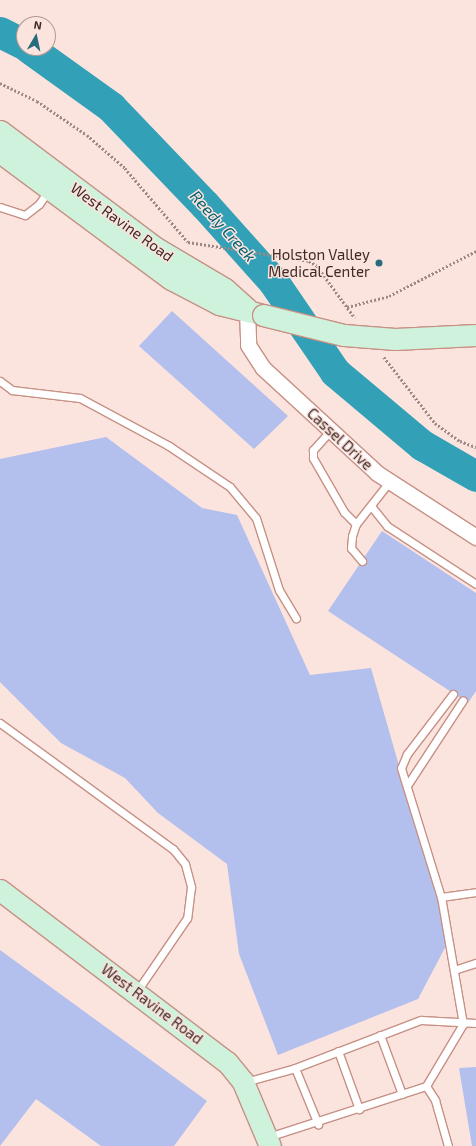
<!DOCTYPE html>
<style>
body{margin:0}
#map{position:relative;width:476px;height:1146px;overflow:hidden;background:#fbe3de;font-family:"Exo 2",sans-serif}
div>[style]{position:absolute}
[style*='--x']{left:calc(var(--x)*1px);top:calc(var(--y)*1px);width:calc(var(--w)*1px);rotate:calc(var(--a)*1deg)}
.river>*{height:31px;margin:-15.5px;padding:0 15.5px;transform-origin:15.5px;border-radius:15.5px;background:#32a0b6}
.building>*{inset:0;background:#b3bfed}
.path>*{height:2.5px;margin-top:-1.25px;transform-origin:0;background:repeating-linear-gradient(90deg,#9f8883 0 2px,transparent 0 4px)}
.roads{filter:drop-shadow(1px 0 #c69184) drop-shadow(-1px 0 #c69184) drop-shadow(0 1px #c69184) drop-shadow(0 -1px #c69184)}
.lane>*{height:7px;margin:-3.5px;padding:0 3.5px;transform-origin:3.5px;border-radius:3.5px;background:#fff}
.street>*{height:15px;margin:-7.5px;padding:0 7.5px;transform-origin:7.5px;border-radius:7.5px;background:#fff}
.secondary>*{height:21px;margin:-10.5px;padding:0 10.5px;transform-origin:10.5px;border-radius:10.5px;background:#cff2dc}
.bridges{filter:drop-shadow(1px 0 #c69184) drop-shadow(-1px 0 #c69184) drop-shadow(0 1px #c69184) drop-shadow(0 -1px #c69184)}
.secondary-bridge>*{height:21px;margin:-10.5px;padding:0 10.5px;transform-origin:10.5px;border-radius:10.5px;background:#cff2dc}
.dots>*{width:11px;height:11px;translate:-50% -50%;box-sizing:border-box;border:2px solid #fbe3de;border-radius:50%}
span{translate:-50% -50%;white-space:nowrap;text-align:center;line-height:1.15;-webkit-text-stroke:3px #fbe3de;paint-order:stroke}
.street-label{font-size:15px;color:#402a25}
.poi-label{font-size:15px;color:#402a25}
.right{translate:-100% -50%;text-align:right}
.water-label{font-size:16px;color:#006170;font-style:italic}
.north{position:absolute;left:16px;top:16px;width:40px;height:40px;box-sizing:border-box;background:#fbe3de;border:1px solid #b09994;border-radius:50%;rotate:9deg;font-size:11px;font-weight:700;line-height:16px;text-align:center;color:#402a25}
.north::after{content:'';display:block;margin:auto;width:14px;height:18px;background:#266c7a;clip-path:polygon(50% 0,100% 100%,50% 72%,0 100%)}
</style>
<div id="map">
<div class="river">
<div style="--x:0;--y:32;--w:27;--a:27"></div>
<div style="--x:29;--y:48;--w:101;--a:35.7"></div>
<div style="--x:111;--y:107;--w:136;--a:46.2"></div>
<div style="--x:205;--y:205;--w:102;--a:48.2"></div>
<div style="--x:273;--y:281;--w:110;--a:55.7"></div>
<div style="--x:335;--y:372;--w:114;--a:40"></div>
<div style="--x:422;--y:445;--w:62;--a:29.9"></div>
</div>
<div class="building">
<div style="clip-path:polygon(172px 311px,288px 416px,254px 449px,139px 346px)"></div>
<div style="clip-path:polygon(106px 437px,202px 508px,237px 515px,310px 675px,371px 668px,449px 940px,418px 999px,278px 1055px,239px 954px,227px 864px,158px 813px,125px 778px,61px 743px,0 682px,0 459px)"></div>
<div style="clip-path:polygon(382px 531px,476px 593px,476px 691px,468px 703px,328px 611px)"></div>
<div style="clip-path:polygon(0 950px,207px 1101px,174px 1146px,101px 1146px,36px 1099px,0 1146px)"></div>
<div style="clip-path:polygon(476px 1067px,476px 1146px,472px 1146px,459px 1068px)"></div>
</div>
<div class="path">
<div style="--x:0;--y:83;--w:41;--a:25.9"></div>
<div style="--x:37;--y:101;--w:60;--a:34.2"></div>
<div style="--x:87;--y:135;--w:50;--a:41"></div>
<div style="--x:125;--y:168;--w:97;--a:49.6"></div>
<div style="--x:188;--y:242;--w:122;--a:8.9"></div>
<div style="--x:309;--y:261;--w:9;--a:32"></div>
<div style="--x:317;--y:266;--w:64;--a:53.8"></div>
<div style="--x:347;--y:307;--w:43;--a:-14.7"></div>
<div style="--x:389;--y:296;--w:98;--a:-27.3"></div>
<div style="--x:384;--y:357;--w:83;--a:52.3"></div>
<div style="--x:435;--y:423;--w:31;--a:36"></div>
<div style="--x:460;--y:441;--w:17;--a:21"></div>
</div>
<div class="roads">
<div class="lane">
<div style="--x:0;--y:207;--w:26;--a:18"></div>
<div style="--x:25;--y:215;--w:18;--a:-38"></div>
<div style="--x:39;--y:204;--w:16;--a:-55"></div>
<div style="--x:0;--y:381;--w:15;--a:37"></div>
<div style="--x:12;--y:390;--w:68;--a:6.7"></div>
<div style="--x:80;--y:398;--w:101;--a:28.3"></div>
<div style="--x:169;--y:446;--w:73;--a:33.9"></div>
<div style="--x:230;--y:487;--w:40;--a:50"></div>
<div style="--x:256;--y:518;--w:76;--a:72.3"></div>
<div style="--x:279;--y:590;--w:33;--a:59"></div>
<div style="--x:331;--y:430;--w:27;--a:132"></div>
<div style="--x:313;--y:450;--w:8;--a:90"></div>
<div style="--x:313;--y:458;--w:62;--a:60.1"></div>
<div style="--x:344;--y:512;--w:17;--a:45"></div>
<div style="--x:371;--y:506;--w:26;--a:51"></div>
<div style="--x:387;--y:526;--w:106;--a:33.1"></div>
<div style="--x:362;--y:561;--w:17;--a:-130"></div>
<div style="--x:351;--y:548;--w:12;--a:-85"></div>
<div style="--x:352;--y:536;--w:13;--a:-72"></div>
<div style="--x:356;--y:524;--w:53;--a:-51.8"></div>
<div style="--x:453;--y:694;--w:76;--a:127.5"></div>
<div style="--x:407;--y:754;--w:15;--a:113"></div>
<div style="--x:401;--y:768;--w:135;--a:72.8"></div>
<div style="--x:441;--y:897;--w:35;--a:-8"></div>
<div style="--x:0;--y:723;--w:214;--a:36.1"></div>
<div style="--x:173;--y:849;--w:19;--a:51"></div>
<div style="--x:185;--y:864;--w:24;--a:75"></div>
<div style="--x:191;--y:887;--w:31;--a:97"></div>
<div style="--x:187;--y:918;--w:88;--a:124.4"></div>
<div style="--x:408;--y:784;--w:100;--a:-56.8"></div>
<div style="--x:454;--y:970;--w:23;--a:-18"></div>
<div style="--x:380;--y:1035;--w:63;--a:69.6"></div>
<div style="--x:338;--y:1051;--w:62;--a:70.1"></div>
<div style="--x:295;--y:1068;--w:61;--a:67.7"></div>
<div style="--x:245;--y:1082;--w:52;--a:-15.6"></div>
<div style="--x:295;--y:1068;--w:135;--a:-20.9"></div>
<div style="--x:421;--y:1020;--w:55;--a:3.1"></div>
<div style="--x:426;--y:1086;--w:17;--a:57"></div>
<div style="--x:435;--y:1100;--w:48;--a:74.2"></div>
<div style="--x:268;--y:1137;--w:166;--a:-17.9"></div>
<div style="--x:426;--y:1086;--w:72;--a:-59.2"></div>
<div style="--x:463;--y:1024;--w:129;--a:-99.8"></div>
</div>
<div class="street">
<div style="--x:247;--y:309;--w:36;--a:88"></div>
<div style="--x:248;--y:345;--w:27;--a:57"></div>
<div style="--x:263;--y:368;--w:155;--a:42.6"></div>
<div style="--x:377;--y:473;--w:118;--a:32.9"></div>
</div>
<div class="secondary">
<div style="--x:0;--y:131;--w:195;--a:36.9"></div>
<div style="--x:156;--y:248;--w:80;--a:30.7"></div>
<div style="--x:225;--y:289;--w:30;--a:42"></div>
<div style="--x:0;--y:152;--w:213;--a:36.6"></div>
<div style="--x:171;--y:279;--w:54;--a:27.5"></div>
<div style="--x:219;--y:304;--w:45;--a:14"></div>
<div style="--x:0;--y:890;--w:285;--a:37.2"></div>
<div style="--x:227;--y:1062;--w:26;--a:51"></div>
<div style="--x:243;--y:1082;--w:69;--a:67.1"></div>
</div>
</div>
<div class="bridges">
<div class="secondary-bridge">
<div style="--x:263;--y:315;--w:83;--a:13.9"></div>
<div style="--x:344;--y:335;--w:51;--a:4.5"></div>
<div style="--x:395;--y:339;--w:81;--a:-2.8"></div>
</div>
</div>
<div class="dots">
<div style="left:379px;top:263px;background:#266c7a"></div>
</div>
<div class="street-label">
<span style="left:122px;top:222px;rotate:36deg">West Ravine Road</span>
<span style="left:340px;top:439px;rotate:43deg">Cassel Drive</span>
<span style="left:152px;top:1004px;rotate:37deg">West Ravine Road</span>
</div>
<div class="poi-label">
<span class="right" style="left:370px;top:263px">Holston Valley<br>Medical Center</span>
</div>
<div class="water-label">
<span style="left:223px;top:226px;rotate:48deg">Reedy Creek</span>
</div>
<div class="north">N</div>
</div>
